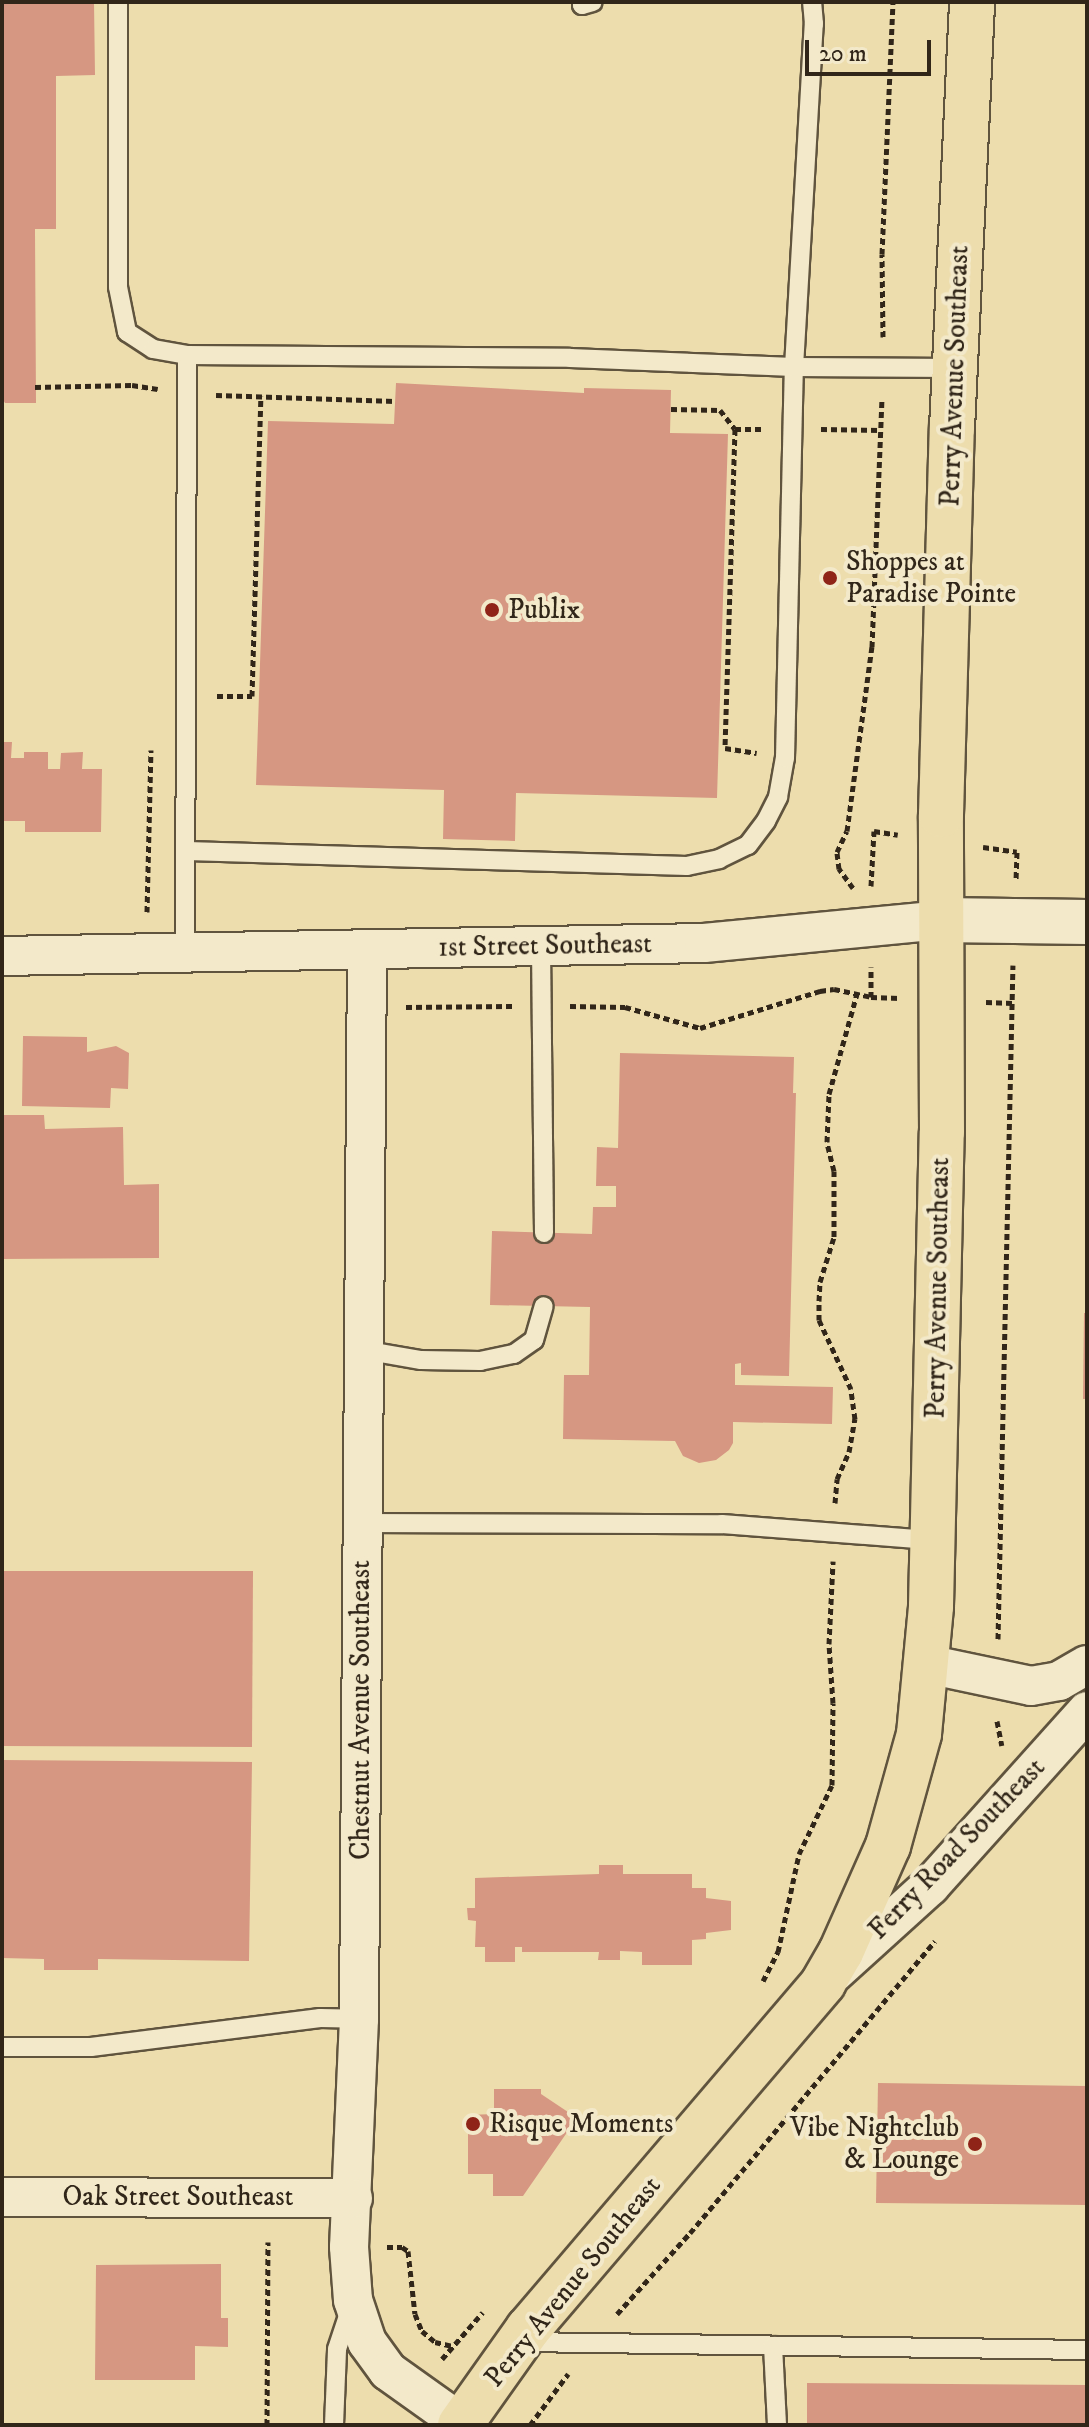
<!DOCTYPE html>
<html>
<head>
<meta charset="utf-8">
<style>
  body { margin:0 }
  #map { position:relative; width:1089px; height:2427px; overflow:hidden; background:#edddad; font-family:"IM FELL DW Pica",serif }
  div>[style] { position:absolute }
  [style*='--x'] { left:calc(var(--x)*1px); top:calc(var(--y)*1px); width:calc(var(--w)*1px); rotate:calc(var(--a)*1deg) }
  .building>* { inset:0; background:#d69782 }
  .path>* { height:5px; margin-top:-2.5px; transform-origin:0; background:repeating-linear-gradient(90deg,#312619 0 6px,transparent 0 10px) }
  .roads { filter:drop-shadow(2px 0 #60543e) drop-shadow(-2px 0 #60543e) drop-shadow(0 2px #60543e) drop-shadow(0 -2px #60543e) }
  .service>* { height:18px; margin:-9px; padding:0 9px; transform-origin:9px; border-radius:9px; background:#f3e9ca }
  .minor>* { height:38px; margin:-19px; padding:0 19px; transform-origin:19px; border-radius:19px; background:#f3e9ca }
  .tertiary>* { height:44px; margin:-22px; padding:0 22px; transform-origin:22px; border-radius:22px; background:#f3e9ca }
  .primary>* { height:44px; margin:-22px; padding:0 22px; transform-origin:22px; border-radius:22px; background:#edddad }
  .dots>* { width:22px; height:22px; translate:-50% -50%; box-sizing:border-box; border:4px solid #f3e9ca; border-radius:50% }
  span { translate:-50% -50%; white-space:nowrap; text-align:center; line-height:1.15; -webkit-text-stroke:8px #f3e9ca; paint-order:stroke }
  .street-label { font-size:28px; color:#312619 }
  .poi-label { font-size:28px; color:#312619 }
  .left { translate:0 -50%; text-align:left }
  .right { translate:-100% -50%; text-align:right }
  .frame { position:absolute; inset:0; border:4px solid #312619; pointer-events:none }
  .scale { position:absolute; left:805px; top:40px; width:126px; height:36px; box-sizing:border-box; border:4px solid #312619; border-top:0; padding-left:10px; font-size:24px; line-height:28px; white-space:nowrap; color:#312619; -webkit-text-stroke:6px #f3e9ca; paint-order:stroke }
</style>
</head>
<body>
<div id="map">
  <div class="building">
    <div style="clip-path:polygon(2px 2px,94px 2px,95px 75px,56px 76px,56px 229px,35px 229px,36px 403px,5px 403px,2px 398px)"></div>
    <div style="clip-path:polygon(396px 383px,584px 393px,584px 388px,671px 390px,670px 433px,728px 434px,717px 798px,516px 793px,515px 841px,443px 839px,444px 790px,256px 785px,268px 421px,394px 424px)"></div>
    <div style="clip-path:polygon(2px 742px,12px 742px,11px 758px,24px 758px,24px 752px,48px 752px,48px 769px,60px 769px,61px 753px,83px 752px,82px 769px,102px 769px,101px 832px,25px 832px,25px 821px,2px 821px)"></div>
    <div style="clip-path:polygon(23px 1036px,87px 1037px,87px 1052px,116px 1046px,129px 1053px,128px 1089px,111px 1088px,110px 1108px,22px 1106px)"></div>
    <div style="clip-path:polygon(620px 1053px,794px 1057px,793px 1093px,796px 1093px,789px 1376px,741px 1375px,741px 1363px,735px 1364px,735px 1385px,833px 1387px,832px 1424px,733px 1422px,733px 1443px,729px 1450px,716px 1460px,699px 1463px,683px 1456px,675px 1441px,563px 1439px,564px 1375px,589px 1375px,590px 1307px,490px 1305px,492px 1231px,592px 1234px,593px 1207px,616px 1207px,616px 1186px,596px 1186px,597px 1147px,618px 1148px)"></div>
    <div style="clip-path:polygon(2px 1115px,44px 1115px,45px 1129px,123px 1127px,124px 1185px,159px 1184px,159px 1258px,2px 1259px)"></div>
    <div style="clip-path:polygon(1084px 1313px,1087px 1313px,1087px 1399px,1083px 1399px)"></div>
    <div style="clip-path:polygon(2px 1571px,253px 1571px,252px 1747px,2px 1746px)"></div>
    <div style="clip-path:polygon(2px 1760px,252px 1762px,249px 1961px,98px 1959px,98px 1970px,44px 1970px,44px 1959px,2px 1958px)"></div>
    <div style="clip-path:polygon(599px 1865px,623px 1865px,623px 1874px,692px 1874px,692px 1888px,706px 1888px,706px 1898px,731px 1901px,731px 1930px,706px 1933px,706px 1939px,692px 1940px,692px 1965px,642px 1965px,642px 1952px,620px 1951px,620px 1960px,598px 1960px,599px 1952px,522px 1952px,522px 1947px,515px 1947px,515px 1962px,485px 1962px,485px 1947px,475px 1947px,476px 1921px,468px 1920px,467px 1908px,475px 1908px,475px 1878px,599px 1874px)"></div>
    <div style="clip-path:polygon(878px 2083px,1087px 2086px,1087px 2205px,876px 2203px)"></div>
    <div style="clip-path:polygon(494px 2089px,541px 2089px,541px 2094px,577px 2118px,523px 2196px,493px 2196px,493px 2174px,468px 2174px,468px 2115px,494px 2114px)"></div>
    <div style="clip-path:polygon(221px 2264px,221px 2318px,228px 2318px,228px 2347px,195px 2346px,195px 2380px,95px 2380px,96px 2265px)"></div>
    <div style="clip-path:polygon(807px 2383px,1087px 2385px,1087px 2425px,807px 2425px)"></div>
  </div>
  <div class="path">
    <div style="--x:883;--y:337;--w:83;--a:-90.7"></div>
    <div style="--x:882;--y:254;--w:252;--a:-87.5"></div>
    <div style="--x:35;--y:387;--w:97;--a:-1.2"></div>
    <div style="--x:132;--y:385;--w:26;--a:9"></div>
    <div style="--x:216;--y:395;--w:179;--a:1.9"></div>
    <div style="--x:671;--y:409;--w:49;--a:1.2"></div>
    <div style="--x:720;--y:410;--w:24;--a:52"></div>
    <div style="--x:735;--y:429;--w:28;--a:0"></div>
    <div style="--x:735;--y:429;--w:319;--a:91.8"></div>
    <div style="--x:725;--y:748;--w:32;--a:9"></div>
    <div style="--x:821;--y:429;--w:59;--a:1"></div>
    <div style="--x:217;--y:696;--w:35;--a:0"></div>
    <div style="--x:252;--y:696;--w:300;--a:-88.3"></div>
    <div style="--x:983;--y:847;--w:34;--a:8"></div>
    <div style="--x:1017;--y:852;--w:27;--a:92"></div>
    <div style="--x:871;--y:886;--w:55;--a:-86.9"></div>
    <div style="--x:874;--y:831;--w:24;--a:9"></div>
    <div style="--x:853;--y:888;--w:24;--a:-126"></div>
    <div style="--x:839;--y:869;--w:17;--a:-97"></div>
    <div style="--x:837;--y:852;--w:23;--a:-65"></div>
    <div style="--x:847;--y:831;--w:186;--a:-82.3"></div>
    <div style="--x:872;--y:647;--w:248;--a:-87.7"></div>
    <div style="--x:147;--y:912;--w:162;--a:-88.6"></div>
    <div style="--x:871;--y:997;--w:29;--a:2"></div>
    <div style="--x:986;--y:1002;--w:27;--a:2"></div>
    <div style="--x:570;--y:1006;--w:55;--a:1"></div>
    <div style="--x:625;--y:1007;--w:78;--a:15.6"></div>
    <div style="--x:700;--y:1028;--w:126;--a:-17.1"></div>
    <div style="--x:820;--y:991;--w:14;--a:-8"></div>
    <div style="--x:834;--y:989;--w:38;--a:12"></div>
    <div style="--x:871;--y:997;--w:30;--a:-90"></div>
    <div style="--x:406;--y:1007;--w:106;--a:-0.5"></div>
    <div style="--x:835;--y:1503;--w:24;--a:-85"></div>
    <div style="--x:837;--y:1479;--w:30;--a:-66"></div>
    <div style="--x:849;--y:1452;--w:34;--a:-80"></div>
    <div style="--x:855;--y:1419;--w:30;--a:-98"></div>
    <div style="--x:851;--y:1389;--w:76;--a:-114.9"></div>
    <div style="--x:819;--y:1320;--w:19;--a:-90"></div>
    <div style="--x:819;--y:1301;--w:19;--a:-87"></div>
    <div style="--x:820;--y:1282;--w:47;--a:-72.7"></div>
    <div style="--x:834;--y:1237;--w:66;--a:-90"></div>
    <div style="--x:834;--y:1171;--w:30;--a:-104"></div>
    <div style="--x:827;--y:1142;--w:48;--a:-87.6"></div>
    <div style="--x:829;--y:1094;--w:104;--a:-74.4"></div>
    <div style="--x:998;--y:1639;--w:674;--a:-88.73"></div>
    <div style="--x:997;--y:1721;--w:25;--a:79"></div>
    <div style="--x:763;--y:1981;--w:33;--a:-63"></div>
    <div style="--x:778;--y:1952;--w:100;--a:-77.9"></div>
    <div style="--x:799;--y:1854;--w:76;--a:-64.4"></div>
    <div style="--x:832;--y:1785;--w:82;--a:-89.3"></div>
    <div style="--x:833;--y:1703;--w:59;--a:-93.9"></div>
    <div style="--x:829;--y:1644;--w:83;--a:-87.2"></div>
    <div style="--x:387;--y:2247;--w:15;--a:0"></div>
    <div style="--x:402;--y:2247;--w:7;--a:34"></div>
    <div style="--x:408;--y:2251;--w:63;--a:83.7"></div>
    <div style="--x:415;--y:2314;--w:18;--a:68"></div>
    <div style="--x:422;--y:2331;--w:17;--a:40"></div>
    <div style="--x:435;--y:2342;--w:18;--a:13"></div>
    <div style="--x:617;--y:2314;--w:109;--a:-48"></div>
    <div style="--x:690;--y:2233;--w:381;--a:-50"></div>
    <div style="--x:442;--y:2359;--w:62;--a:-48.9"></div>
    <div style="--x:267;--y:2425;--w:183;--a:-89.7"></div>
    <div style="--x:530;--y:2425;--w:64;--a:-53.3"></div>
  </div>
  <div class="roads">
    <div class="service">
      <div style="--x:118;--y:2;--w:285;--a:90"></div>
      <div style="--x:118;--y:287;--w:46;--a:78.7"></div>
      <div style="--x:127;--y:332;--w:31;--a:33"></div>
      <div style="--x:153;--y:349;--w:35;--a:10"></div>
      <div style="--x:582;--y:2;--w:3;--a:90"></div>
      <div style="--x:582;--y:5;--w:11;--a:-15"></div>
      <div style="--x:187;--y:851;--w:500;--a:1.72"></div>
      <div style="--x:687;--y:866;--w:33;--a:-12"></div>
      <div style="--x:719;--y:859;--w:32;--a:-26"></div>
      <div style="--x:748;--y:845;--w:30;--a:-53"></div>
      <div style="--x:766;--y:821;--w:27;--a:-63"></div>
      <div style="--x:778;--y:797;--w:40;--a:-80"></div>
      <div style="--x:785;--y:758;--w:391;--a:-88.7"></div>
      <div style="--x:794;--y:367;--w:344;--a:-86.7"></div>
      <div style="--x:814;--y:24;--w:22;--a:-95"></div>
      <div style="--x:541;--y:946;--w:287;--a:89.4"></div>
      <div style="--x:185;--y:953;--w:598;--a:-89.81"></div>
      <div style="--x:187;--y:355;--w:383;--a:0.4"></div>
      <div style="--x:570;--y:358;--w:224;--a:2.3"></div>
      <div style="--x:794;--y:367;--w:161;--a:0.4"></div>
      <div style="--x:363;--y:1350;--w:59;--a:9.8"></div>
      <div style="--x:421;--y:1360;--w:59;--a:1"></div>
      <div style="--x:480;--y:1361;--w:35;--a:-12"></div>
      <div style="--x:514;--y:1354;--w:24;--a:-35"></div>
      <div style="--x:534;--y:1340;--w:35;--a:-74"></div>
      <div style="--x:362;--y:1523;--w:360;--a:0.2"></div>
      <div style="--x:722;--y:1524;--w:211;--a:4.4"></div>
      <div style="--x:2;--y:2047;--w:89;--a:0"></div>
      <div style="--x:91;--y:2047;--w:231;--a:-7.2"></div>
      <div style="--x:320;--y:2018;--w:39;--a:1"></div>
      <div style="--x:522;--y:2342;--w:565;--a:0.81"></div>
      <div style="--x:773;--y:2346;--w:79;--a:87.1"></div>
      <div style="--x:334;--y:2425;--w:76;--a:-87.7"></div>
      <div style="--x:337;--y:2349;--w:44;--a:-71.6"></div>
    </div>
    <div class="minor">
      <div style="--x:367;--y:949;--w:1070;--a:90.43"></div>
      <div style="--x:359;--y:2019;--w:228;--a:92.5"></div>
      <div style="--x:349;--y:2247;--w:53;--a:85.7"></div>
      <div style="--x:353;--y:2300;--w:44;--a:71.6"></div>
      <div style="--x:367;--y:2342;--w:36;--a:54"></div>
      <div style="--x:388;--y:2371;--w:90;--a:35.5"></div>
      <div style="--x:2;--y:956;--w:702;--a:-1.06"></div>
      <div style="--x:704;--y:943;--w:238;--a:-5.5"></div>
      <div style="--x:927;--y:1664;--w:106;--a:11.9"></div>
      <div style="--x:1031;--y:1686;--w:28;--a:-10"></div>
      <div style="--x:1059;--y:1681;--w:32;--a:-30"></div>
      <div style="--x:834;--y:1973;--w:130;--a:-42.2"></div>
      <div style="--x:930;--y:1886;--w:235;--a:-48.1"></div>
      <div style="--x:2;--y:2197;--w:351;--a:0.2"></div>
    </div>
    <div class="tertiary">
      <div style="--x:941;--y:920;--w:146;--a:0.8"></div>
    </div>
    <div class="primary">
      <div style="--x:460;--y:2425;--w:118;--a:-54.7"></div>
      <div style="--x:528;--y:2329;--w:455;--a:-49.5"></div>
      <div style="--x:823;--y:1983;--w:36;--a:-60"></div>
      <div style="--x:841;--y:1952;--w:116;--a:-66.1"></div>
      <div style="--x:888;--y:1846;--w:116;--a:-74.5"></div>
      <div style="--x:919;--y:1734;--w:129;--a:-84.6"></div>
      <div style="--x:931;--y:1606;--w:474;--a:-88.7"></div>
      <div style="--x:942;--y:1132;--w:317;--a:-90.2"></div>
      <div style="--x:941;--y:815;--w:387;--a:-88.4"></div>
      <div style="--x:952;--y:428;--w:426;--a:-87.3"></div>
    </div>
  </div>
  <div class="dots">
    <div style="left:830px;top:578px;background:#8f2418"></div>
    <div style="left:492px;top:610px;background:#8f2418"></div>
    <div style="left:473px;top:2124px;background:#8f2418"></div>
    <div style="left:975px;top:2144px;background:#8f2418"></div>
  </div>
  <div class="street-label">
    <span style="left:955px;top:376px;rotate:-88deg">Perry Avenue Southeast</span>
    <span style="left:545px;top:946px;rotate:-1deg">1st Street Southeast</span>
    <span style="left:938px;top:1288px;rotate:-89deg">Perry Avenue Southeast</span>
    <span style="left:361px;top:1710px;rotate:-90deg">Chestnut Avenue Southeast</span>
    <span style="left:957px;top:1849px;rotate:-46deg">Ferry Road Southeast</span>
    <span style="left:178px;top:2197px">Oak Street Southeast</span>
    <span style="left:573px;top:2282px;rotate:-51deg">Perry Avenue Southeast</span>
  </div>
  <div class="poi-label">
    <span class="left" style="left:846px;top:578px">Shoppes at<br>Paradise Pointe</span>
    <span class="left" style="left:508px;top:610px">Publix</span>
    <span class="left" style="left:489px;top:2124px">Risque Moments</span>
    <span class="right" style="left:959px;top:2144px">Vibe Nightclub<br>&amp; Lounge</span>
  </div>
  <div class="frame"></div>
  <div class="scale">20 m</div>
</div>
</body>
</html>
